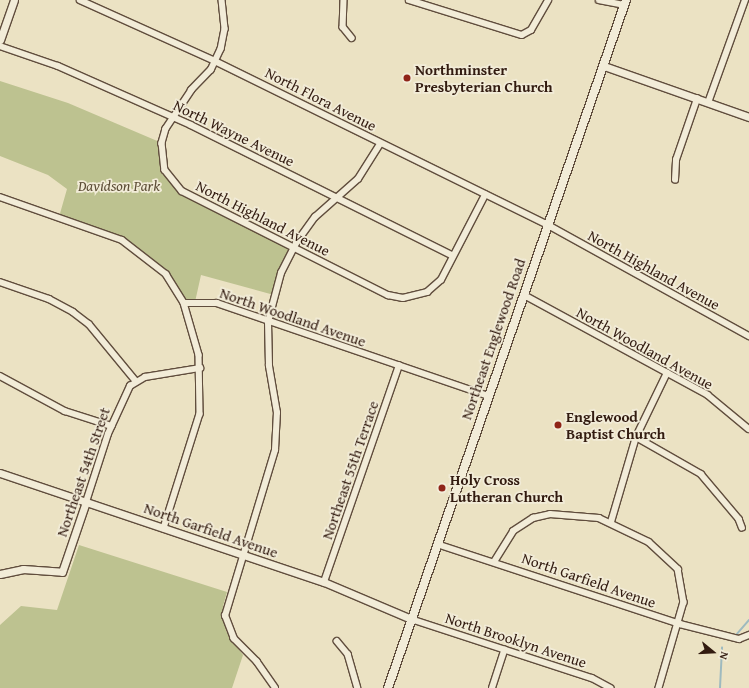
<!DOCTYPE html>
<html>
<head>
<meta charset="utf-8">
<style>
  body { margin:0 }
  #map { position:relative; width:749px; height:688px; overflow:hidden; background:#ebe2c3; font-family:"Gentium Book Plus",serif }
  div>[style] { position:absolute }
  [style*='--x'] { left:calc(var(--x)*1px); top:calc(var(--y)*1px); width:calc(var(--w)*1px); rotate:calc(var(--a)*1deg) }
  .green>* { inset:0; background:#bdc290 }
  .stream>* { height:1.5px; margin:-0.75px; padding:0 0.75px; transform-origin:0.75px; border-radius:0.75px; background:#9ebabf }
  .roads { filter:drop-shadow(1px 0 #604d3d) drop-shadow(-1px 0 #604d3d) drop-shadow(0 1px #604d3d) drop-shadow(0 -1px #604d3d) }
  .minor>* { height:5.5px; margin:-2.75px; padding:0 2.75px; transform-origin:2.75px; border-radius:2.75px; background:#f2ecd8 }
  .tertiary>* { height:7px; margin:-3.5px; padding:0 3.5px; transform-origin:3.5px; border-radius:3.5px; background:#f2ecd8 }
  .secondary>* { height:8px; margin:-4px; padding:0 4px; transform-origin:4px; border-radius:4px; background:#f2ecd8 }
  .dots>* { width:11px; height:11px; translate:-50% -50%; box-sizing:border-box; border:2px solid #f2ecd8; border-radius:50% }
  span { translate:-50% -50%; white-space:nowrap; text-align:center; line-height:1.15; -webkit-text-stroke:3.5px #f2ecd8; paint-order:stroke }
  .poi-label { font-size:15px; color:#321b10; font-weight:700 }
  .left { translate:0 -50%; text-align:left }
  .street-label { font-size:15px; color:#321b10 }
  .park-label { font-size:15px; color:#5c4d36; font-style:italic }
  .north { position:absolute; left:693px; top:632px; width:40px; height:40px; -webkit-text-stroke:3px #f2ecd8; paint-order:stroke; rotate:108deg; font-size:11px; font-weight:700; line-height:16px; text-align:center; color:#321b10 }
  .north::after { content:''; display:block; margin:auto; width:14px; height:18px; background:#321b10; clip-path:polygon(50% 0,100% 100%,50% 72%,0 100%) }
</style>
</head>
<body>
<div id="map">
  <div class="green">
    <div style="clip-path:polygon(0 81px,68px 103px,162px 143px,161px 156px,172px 181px,194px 197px,294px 247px,274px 295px,201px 275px,195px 302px,184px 303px,158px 266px,122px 240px,59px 217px,67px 189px,48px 175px,0 156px)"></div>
    <div style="clip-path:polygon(79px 545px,227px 592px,223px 606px,226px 631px,243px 655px,232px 688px,0 688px,0 625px,21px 606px,57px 610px)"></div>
  </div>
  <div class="stream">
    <div style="--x:737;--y:634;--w:18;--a:-49"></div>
    <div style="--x:720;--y:688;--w:40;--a:-87.1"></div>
  </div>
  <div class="roads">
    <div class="minor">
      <div style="--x:80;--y:0;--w:148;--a:24.3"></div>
      <div style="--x:215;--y:61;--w:371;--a:26.2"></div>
      <div style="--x:548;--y:225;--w:230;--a:28.9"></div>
      <div style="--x:222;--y:0;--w:29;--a:84"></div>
      <div style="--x:225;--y:29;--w:20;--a:101"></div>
      <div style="--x:221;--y:49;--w:23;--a:115"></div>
      <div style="--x:211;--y:70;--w:28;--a:134"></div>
      <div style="--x:192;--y:90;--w:47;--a:123.7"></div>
      <div style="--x:166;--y:129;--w:15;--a:106"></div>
      <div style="--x:162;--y:143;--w:27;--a:84"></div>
      <div style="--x:165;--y:170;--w:27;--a:51"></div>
      <div style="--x:182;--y:191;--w:231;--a:26.8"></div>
      <div style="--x:388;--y:295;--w:15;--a:11"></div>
      <div style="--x:403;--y:298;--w:25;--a:-14"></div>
      <div style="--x:427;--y:292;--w:18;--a:-41"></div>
      <div style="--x:441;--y:280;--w:96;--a:-62.6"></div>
      <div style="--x:344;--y:0;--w:27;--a:92"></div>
      <div style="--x:343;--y:27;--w:14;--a:51"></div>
      <div style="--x:409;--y:0;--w:118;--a:17.2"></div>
      <div style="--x:522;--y:35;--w:10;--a:-29"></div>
      <div style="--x:531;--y:30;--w:34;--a:-60"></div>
      <div style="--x:599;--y:0;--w:26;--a:11"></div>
      <div style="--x:0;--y:46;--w:61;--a:19"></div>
      <div style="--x:58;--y:66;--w:145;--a:23.9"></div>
      <div style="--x:191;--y:125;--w:292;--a:26.5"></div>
      <div style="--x:708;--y:103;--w:109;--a:-70.2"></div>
      <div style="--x:675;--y:180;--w:20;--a:-87"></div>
      <div style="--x:676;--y:160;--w:65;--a:-71"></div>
      <div style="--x:0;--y:197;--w:129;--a:19.4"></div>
      <div style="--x:122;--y:240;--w:56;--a:37.7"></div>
      <div style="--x:166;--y:274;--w:34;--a:58"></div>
      <div style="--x:184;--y:303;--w:54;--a:73.9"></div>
      <div style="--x:199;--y:355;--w:59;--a:89"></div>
      <div style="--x:200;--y:414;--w:120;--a:107.5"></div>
      <div style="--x:0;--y:282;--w:52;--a:19.1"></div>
      <div style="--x:49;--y:299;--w:27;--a:28"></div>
      <div style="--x:73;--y:312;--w:20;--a:37"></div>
      <div style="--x:89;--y:324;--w:74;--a:50.5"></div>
      <div style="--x:524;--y:295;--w:209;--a:28.5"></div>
      <div style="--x:708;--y:395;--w:53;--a:39.7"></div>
      <div style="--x:184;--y:303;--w:33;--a:0"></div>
      <div style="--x:217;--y:303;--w:287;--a:18.9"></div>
      <div style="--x:0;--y:376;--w:74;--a:28.3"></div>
      <div style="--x:65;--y:411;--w:49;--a:17.7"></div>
      <div style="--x:636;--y:437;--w:75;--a:29.6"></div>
      <div style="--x:701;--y:474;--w:59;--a:49.8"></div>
      <div style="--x:739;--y:519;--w:9;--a:69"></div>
      <div style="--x:86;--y:502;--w:71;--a:-72.1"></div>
      <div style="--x:108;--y:434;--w:53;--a:-65.4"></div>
      <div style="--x:130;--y:386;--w:17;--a:-31"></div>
      <div style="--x:145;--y:377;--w:56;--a:-9.3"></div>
      <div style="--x:611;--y:522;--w:89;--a:-73.6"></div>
      <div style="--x:636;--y:437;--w:71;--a:-64.2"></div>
      <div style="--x:437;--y:544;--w:256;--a:18.2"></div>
      <div style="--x:680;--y:624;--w:61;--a:14.3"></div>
      <div style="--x:739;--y:639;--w:11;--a:-22"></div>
      <div style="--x:494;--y:562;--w:36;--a:-58"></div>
      <div style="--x:513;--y:531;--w:24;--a:-33"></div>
      <div style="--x:533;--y:518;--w:17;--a:-13"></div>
      <div style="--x:550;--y:514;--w:49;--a:4.7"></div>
      <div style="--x:599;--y:518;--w:55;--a:25.6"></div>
      <div style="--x:649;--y:542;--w:40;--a:43"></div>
      <div style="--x:678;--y:569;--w:34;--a:80"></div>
      <div style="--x:684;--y:602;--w:90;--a:106.2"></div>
      <div style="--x:324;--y:582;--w:229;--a:-70.9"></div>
      <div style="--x:411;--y:619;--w:190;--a:18.1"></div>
      <div style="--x:592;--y:678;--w:21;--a:28"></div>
      <div style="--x:337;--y:641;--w:17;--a:50"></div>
      <div style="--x:348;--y:654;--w:35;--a:74"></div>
      <div style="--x:275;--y:688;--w:32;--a:-125"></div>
      <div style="--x:257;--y:662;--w:33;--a:-135"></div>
      <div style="--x:234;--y:639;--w:25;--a:-111"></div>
      <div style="--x:225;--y:616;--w:173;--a:-73.2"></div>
      <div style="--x:275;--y:450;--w:37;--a:-87"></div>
      <div style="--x:277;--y:413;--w:48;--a:-99.7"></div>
      <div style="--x:269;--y:366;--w:44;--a:-91.3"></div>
      <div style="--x:268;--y:322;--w:51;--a:-75.1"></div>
      <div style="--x:281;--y:273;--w:34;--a:-63"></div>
      <div style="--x:296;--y:243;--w:32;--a:-54"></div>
      <div style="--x:315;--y:217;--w:57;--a:-41.5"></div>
      <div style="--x:358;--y:179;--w:41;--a:-57.8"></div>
      <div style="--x:492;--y:688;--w:40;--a:-72"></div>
    </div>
    <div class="tertiary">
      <div style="--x:0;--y:40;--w:42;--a:-70.7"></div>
      <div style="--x:604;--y:66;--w:154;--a:19.4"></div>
      <div style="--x:0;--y:473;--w:342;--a:18.6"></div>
      <div style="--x:324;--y:582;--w:95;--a:23"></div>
      <div style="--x:0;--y:574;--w:24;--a:-12"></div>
      <div style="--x:23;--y:569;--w:39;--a:4"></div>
      <div style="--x:62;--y:572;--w:74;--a:-71.1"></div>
    </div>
    <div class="secondary">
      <div style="--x:388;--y:688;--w:728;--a:-70.92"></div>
    </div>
  </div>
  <div class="dots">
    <div style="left:407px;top:78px;background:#8f2418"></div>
    <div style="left:558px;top:425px;background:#8f2418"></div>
    <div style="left:442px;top:488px;background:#8f2418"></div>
  </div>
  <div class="poi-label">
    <span class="left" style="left:415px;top:78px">Northminster<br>Presbyterian Church</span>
    <span class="left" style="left:566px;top:425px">Englewood<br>Baptist Church</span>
    <span class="left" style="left:450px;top:488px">Holy Cross<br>Lutheran Church</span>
  </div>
  <div class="street-label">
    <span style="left:321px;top:99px;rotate:27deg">North Flora Avenue</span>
    <span style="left:234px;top:133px;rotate:26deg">North Wayne Avenue</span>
    <span style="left:263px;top:218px;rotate:27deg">North Highland Avenue</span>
    <span style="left:654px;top:270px;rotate:29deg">North Highland Avenue</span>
    <span style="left:293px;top:317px;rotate:19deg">North Woodland Avenue</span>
    <span style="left:493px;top:339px;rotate:-71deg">Northeast Englewood Road</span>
    <span style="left:645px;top:348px;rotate:29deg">North Woodland Avenue</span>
    <span style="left:350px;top:470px;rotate:-71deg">Northeast 55th Terrace</span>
    <span style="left:83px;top:472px;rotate:-71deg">Northeast 54th Street</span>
    <span style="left:211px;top:530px;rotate:19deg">North Garfield Avenue</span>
    <span style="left:589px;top:580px;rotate:19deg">North Garfield Avenue</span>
    <span style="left:516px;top:640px;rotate:18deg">North Brooklyn Avenue</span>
  </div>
  <div class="park-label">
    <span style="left:119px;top:186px">Davidson Park</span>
  </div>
  <div class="north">N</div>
</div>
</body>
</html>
